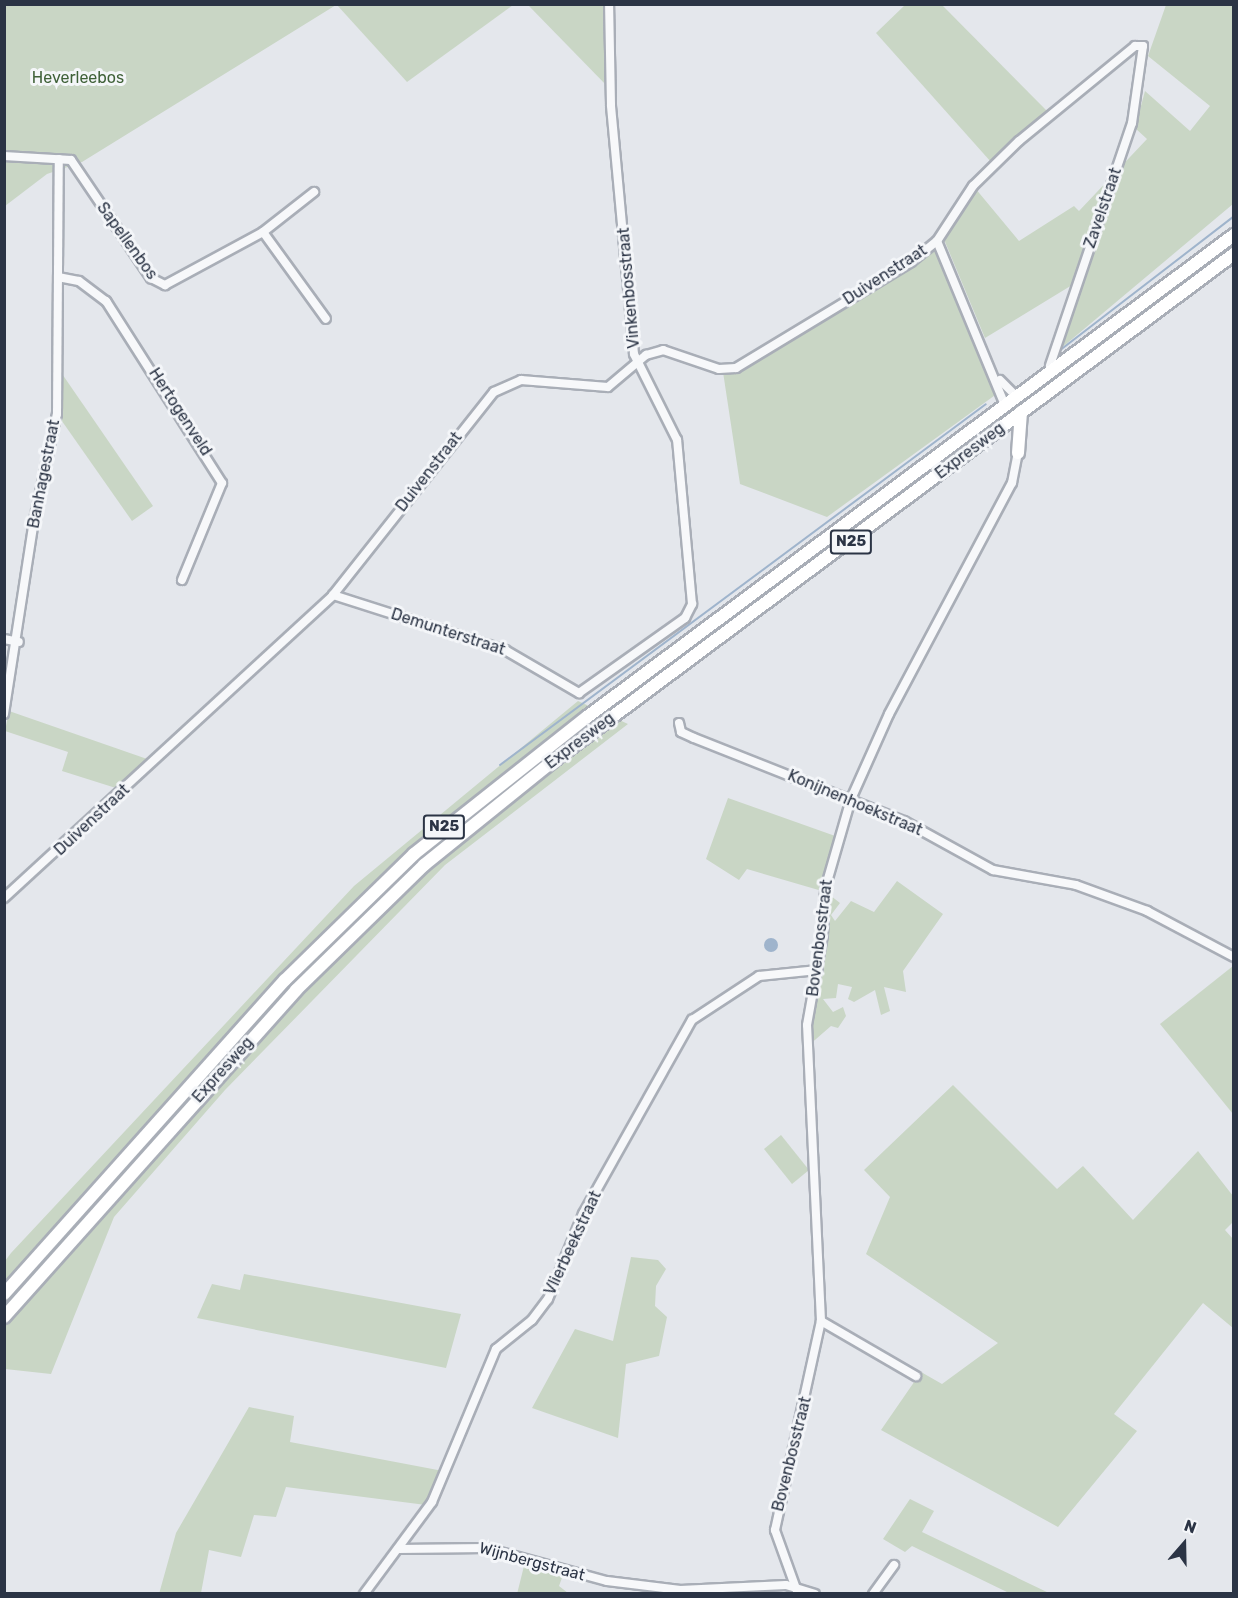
<!DOCTYPE html>
<html>
<head>
<meta charset="utf-8">
<style>
  body { margin:0 }
  #map { position:relative; width:1238px; height:1598px; overflow:hidden; background:#e4e7ec; font-family:Rubik,sans-serif }
  div>[style] { position:absolute }
  [style*='--x'] { left:calc(var(--x)*1px); top:calc(var(--y)*1px); width:calc(var(--w)*1px); rotate:calc(var(--a)*1deg) }
  .green>* { inset:0; background:#c9d6c5 }
  .water>* { inset:0; background:#9fb4cc }
  .round { border-radius:50% }
  .stream>* { height:2px; margin:-1px; padding:0 1px; transform-origin:1px; border-radius:1px; background:#9fb4cc }
  .roads { filter:drop-shadow(2px 0 #a9aeb7) drop-shadow(-2px 0 #a9aeb7) drop-shadow(0 2px #a9aeb7) drop-shadow(0 -2px #a9aeb7) }
  .minor>* { height:8px; margin:-4px; padding:0 4px; transform-origin:4px; border-radius:4px; background:#f7f8fa }
  .trunk>* { height:12px; margin:-6px; padding:0 6px; transform-origin:6px; border-radius:6px; background:#fff }
  span { translate:-50% -50%; white-space:nowrap; text-align:center; line-height:1.15; -webkit-text-stroke:6px #f4f6f9; paint-order:stroke }
  .shield-label span { padding:2px 4px; background:#f4f6f9; border:2px solid; border-radius:4px; -webkit-text-stroke-width:0 }
  .shield-label { font-size:15px; color:#2b3445; font-weight:700 }
  .park-label { font-size:16px; color:#3f6138 }
  .street-label { font-size:16px; color:#2b3445 }
  .frame { position:absolute; inset:0; border:6px solid #2b3445; pointer-events:none }
  .north { position:absolute; left:1154px; top:1514px; width:60px; height:60px; -webkit-text-stroke:4px #f4f6f9; paint-order:stroke; rotate:20deg; font-size:16px; font-weight:700; line-height:24px; text-align:center; color:#2b3445 }
  .north::after { content:''; display:block; margin:auto; width:21px; height:27px; background:#2b3445; clip-path:polygon(50% 0,100% 100%,50% 72%,0 100%) }
</style>
</head>
<body>
<div id="map">
  <div class="green">
    <div style="clip-path:polygon(5px 5px,336px 5px,82px 162px,47px 174px,5px 206px)"></div>
    <div style="clip-path:polygon(337px 5px,513px 5px,407px 82px)"></div>
    <div style="clip-path:polygon(528px 5px,604px 5px,608px 87px)"></div>
    <div style="clip-path:polygon(905px 5px,942px 5px,1048px 112px,991px 162px,876px 33px)"></div>
    <div style="clip-path:polygon(1166px 5px,1233px 5px,1233px 204px,1059px 350px,1077px 282px,985px 338px,943px 237px,975px 188px,1019px 241px,1074px 206px,1079px 211px,1147px 139px,1135px 128px,1145px 91px,1190px 131px,1210px 106px,1148px 56px)"></div>
    <div style="clip-path:polygon(932px 249px,940px 250px,998px 393px,827px 517px,740px 484px,723px 372px,787px 342px)"></div>
    <div style="clip-path:polygon(58px 368px,153px 506px,132px 521px,57px 414px)"></div>
    <div style="clip-path:polygon(578px 701px,628px 724px,445px 865px,225px 1090px,114px 1217px,51px 1374px,5px 1369px,5px 1261px,11px 1253px,354px 886px)"></div>
    <div style="clip-path:polygon(9px 711px,150px 760px,119px 789px,62px 771px,68px 752px,5px 731px)"></div>
    <div style="clip-path:polygon(728px 798px,838px 837px,829px 873px,834px 876px,831px 896px,840px 903px,831px 915px,835px 921px,851px 901px,874px 912px,897px 881px,943px 914px,903px 971px,906px 992px,884px 987px,890px 1011px,881px 1015px,875px 990px,854px 1002px,848px 999px,852px 987px,838px 984px,836px 998px,823px 999px,833px 1012px,843px 1007px,846px 1016px,838px 1028px,831px 1026px,808px 1046px,823px 935px,822px 891px,747px 869px,739px 880px,706px 859px)"></div>
    <div style="clip-path:polygon(1233px 966px,1233px 1114px,1160px 1024px)"></div>
    <div style="clip-path:polygon(953px 1085px,1057px 1189px,1083px 1166px,1133px 1220px,1198px 1151px,1233px 1196px,1233px 1222px,1225px 1230px,1233px 1239px,1233px 1328px,1203px 1303px,1114px 1414px,1137px 1431px,1058px 1527px,881px 1430px,921px 1372px,942px 1384px,998px 1343px,866px 1254px,890px 1197px,864px 1170px)"></div>
    <div style="clip-path:polygon(781px 1135px,809px 1170px,792px 1184px,764px 1149px)"></div>
    <div style="clip-path:polygon(631px 1257px,658px 1260px,666px 1269px,656px 1286px,655px 1306px,667px 1317px,659px 1356px,626px 1364px,618px 1438px,532px 1408px,575px 1329px,613px 1341px)"></div>
    <div style="clip-path:polygon(244px 1274px,461px 1314px,446px 1368px,197px 1318px,212px 1284px,240px 1290px)"></div>
    <div style="clip-path:polygon(249px 1407px,294px 1416px,290px 1442px,443px 1471px,426px 1505px,286px 1487px,276px 1517px,254px 1515px,241px 1557px,209px 1550px,201px 1593px,159px 1594px,176px 1533px)"></div>
    <div style="clip-path:polygon(910px 1499px,934px 1511px,922px 1532px,1049px 1593px,1009px 1593px,912px 1546px,905px 1552px,883px 1539px)"></div>
    <div style="clip-path:polygon(525px 1562px,563px 1575px,559px 1586px,568px 1593px,517px 1594px)"></div>
  </div>
  <div class="water">
    <div class="round" style="left:764px;top:938px;width:14px;height:14px"></div>
  </div>
  <div class="stream">
    <div style="--x:1059;--y:351;--w:221;--a:-37.6"></div>
    <div style="--x:500;--y:765;--w:605;--a:-36.6"></div>
  </div>
  <div class="roads">
    <div class="minor">
      <div style="--x:4;--y:156;--w:67;--a:3.4"></div>
      <div style="--x:71;--y:160;--w:143;--a:55.9"></div>
      <div style="--x:151;--y:278;--w:16;--a:27"></div>
      <div style="--x:165;--y:285;--w:111;--a:-28.4"></div>
      <div style="--x:263;--y:232;--w:65;--a:-38.1"></div>
      <div style="--x:263;--y:232;--w:107;--a:54.1"></div>
      <div style="--x:937;--y:241;--w:172;--a:67.5"></div>
      <div style="--x:58;--y:277;--w:21;--a:11"></div>
      <div style="--x:79;--y:281;--w:34;--a:37"></div>
      <div style="--x:106;--y:301;--w:216;--a:57.5"></div>
      <div style="--x:222;--y:483;--w:105;--a:112.4"></div>
      <div style="--x:1000;--y:380;--w:18;--a:45"></div>
      <div style="--x:333;--y:595;--w:181;--a:17.7"></div>
      <div style="--x:505;--y:650;--w:86;--a:30.2"></div>
      <div style="--x:579;--y:693;--w:130;--a:-35.3"></div>
      <div style="--x:685;--y:618;--w:16;--a:-63"></div>
      <div style="--x:692;--y:604;--w:165;--a:-95.2"></div>
      <div style="--x:677;--y:440;--w:96;--a:-116.6"></div>
      <div style="--x:634;--y:354;--w:250;--a:-95.3"></div>
      <div style="--x:611;--y:105;--w:101;--a:-91.1"></div>
      <div style="--x:4;--y:639;--w:15;--a:11"></div>
      <div style="--x:4;--y:714;--w:196;--a:-81.2"></div>
      <div style="--x:34;--y:520;--w:108;--a:-77.8"></div>
      <div style="--x:57;--y:414;--w:255;--a:-89.6"></div>
      <div style="--x:679;--y:723;--w:9;--a:77"></div>
      <div style="--x:681;--y:732;--w:14;--a:25"></div>
      <div style="--x:694;--y:738;--w:226;--a:21.6"></div>
      <div style="--x:904;--y:821;--w:102;--a:28.8"></div>
      <div style="--x:993;--y:870;--w:84;--a:10.2"></div>
      <div style="--x:1076;--y:885;--w:76;--a:20.1"></div>
      <div style="--x:1147;--y:911;--w:98;--a:27.9"></div>
      <div style="--x:4;--y:898;--w:447;--a:-42.6"></div>
      <div style="--x:333;--y:595;--w:259;--a:-51.6"></div>
      <div style="--x:494;--y:392;--w:30;--a:-24"></div>
      <div style="--x:521;--y:380;--w:87;--a:4.6"></div>
      <div style="--x:608;--y:387;--w:50;--a:-40.1"></div>
      <div style="--x:646;--y:355;--w:18;--a:-16"></div>
      <div style="--x:663;--y:350;--w:59;--a:18.7"></div>
      <div style="--x:719;--y:369;--w:17;--a:-3"></div>
      <div style="--x:736;--y:368;--w:205;--a:-31.2"></div>
      <div style="--x:911;--y:262;--w:33;--a:-39"></div>
      <div style="--x:937;--y:241;--w:66;--a:-56.8"></div>
      <div style="--x:973;--y:186;--w:64;--a:-44.4"></div>
      <div style="--x:1019;--y:141;--w:150;--a:-39.3"></div>
      <div style="--x:1135;--y:46;--w:8;--a:0"></div>
      <div style="--x:1143;--y:46;--w:78;--a:98.1"></div>
      <div style="--x:1132;--y:123;--w:256;--a:108.7"></div>
      <div style="--x:821;--y:1321;--w:110;--a:30.1"></div>
      <div style="--x:398;--y:1549;--w:88;--a:-0.7"></div>
      <div style="--x:486;--y:1548;--w:125;--a:15.3"></div>
      <div style="--x:607;--y:1581;--w:74;--a:7"></div>
      <div style="--x:680;--y:1590;--w:106;--a:-2.7"></div>
      <div style="--x:786;--y:1585;--w:30;--a:17"></div>
      <div style="--x:364;--y:1594;--w:114;--a:-53.5"></div>
      <div style="--x:432;--y:1502;--w:166;--a:-67.3"></div>
      <div style="--x:496;--y:1349;--w:46;--a:-38.9"></div>
      <div style="--x:532;--y:1320;--w:26;--a:-53"></div>
      <div style="--x:548;--y:1299;--w:92;--a:-67.6"></div>
      <div style="--x:583;--y:1214;--w:223;--a:-60.7"></div>
      <div style="--x:692;--y:1020;--w:80;--a:-33.3"></div>
      <div style="--x:759;--y:976;--w:59;--a:-5.8"></div>
      <div style="--x:798;--y:1594;--w:68;--a:-109.8"></div>
      <div style="--x:775;--y:1530;--w:214;--a:-77.6"></div>
      <div style="--x:821;--y:1321;--w:296;--a:-92.7"></div>
      <div style="--x:807;--y:1025;--w:91;--a:-79.9"></div>
      <div style="--x:823;--y:935;--w:46;--a:-87.5"></div>
      <div style="--x:825;--y:889;--w:94;--a:-73.9"></div>
      <div style="--x:851;--y:799;--w:93;--a:-65.9"></div>
      <div style="--x:889;--y:714;--w:262;--a:-62"></div>
      <div style="--x:1012;--y:483;--w:31;--a:-79"></div>
      <div style="--x:873;--y:1594;--w:36;--a:-54"></div>
    </div>
    <div class="trunk">
      <div style="--x:1018;--y:453;--w:41;--a:-85.8"></div>
      <div style="--x:4;--y:1294;--w:421;--a:-48.2"></div>
      <div style="--x:285;--y:980;--w:180;--a:-44.3"></div>
      <div style="--x:414;--y:854;--w:221;--a:-38.4"></div>
      <div style="--x:587;--y:717;--w:807;--a:-36.69"></div>
      <div style="--x:4;--y:1317;--w:438;--a:-48.2"></div>
      <div style="--x:296;--y:990;--w:179;--a:-44.3"></div>
      <div style="--x:424;--y:865;--w:166;--a:-38.9"></div>
      <div style="--x:553;--y:761;--w:849;--a:-36.67"></div>
    </div>
  </div>
  <div class="shield-label">
    <span style="left:851px;top:542px">N25</span>
    <span style="left:444px;top:827px">N25</span>
  </div>
  <div class="park-label">
    <span style="left:78px;top:78px">Heverleebos</span>
  </div>
  <div class="street-label">
    <span style="left:1103px;top:208px;rotate:-71deg">Zavelstraat</span>
    <span style="left:127px;top:241px;rotate:54deg">Sapellenbos</span>
    <span style="left:885px;top:275px;rotate:-33deg">Duivenstraat</span>
    <span style="left:629px;top:288px;rotate:-95deg">Vinkenbosstraat</span>
    <span style="left:180px;top:412px;rotate:57deg">Hertogenveld</span>
    <span style="left:970px;top:451px;rotate:-37deg">Expresweg</span>
    <span style="left:429px;top:472px;rotate:-52deg">Duivenstraat</span>
    <span style="left:44px;top:474px;rotate:-79deg">Banhagestraat</span>
    <span style="left:448px;top:632px;rotate:18deg">Demunterstraat</span>
    <span style="left:580px;top:741px;rotate:-37deg">Expresweg</span>
    <span style="left:855px;top:803px;rotate:23deg">Konijnenhoekstraat</span>
    <span style="left:92px;top:820px;rotate:-43deg">Duivenstraat</span>
    <span style="left:820px;top:938px;rotate:-83deg">Bovenbosstraat</span>
    <span style="left:223px;top:1070px;rotate:-48deg">Expresweg</span>
    <span style="left:573px;top:1243px;rotate:-65deg">Vlierbeekstraat</span>
    <span style="left:792px;top:1454px;rotate:-76deg">Bovenbosstraat</span>
    <span style="left:532px;top:1562px;rotate:15deg">Wijnbergstraat</span>
  </div>
  <div class="frame"></div>
  <div class="north">N</div>
</div>
</body>
</html>
